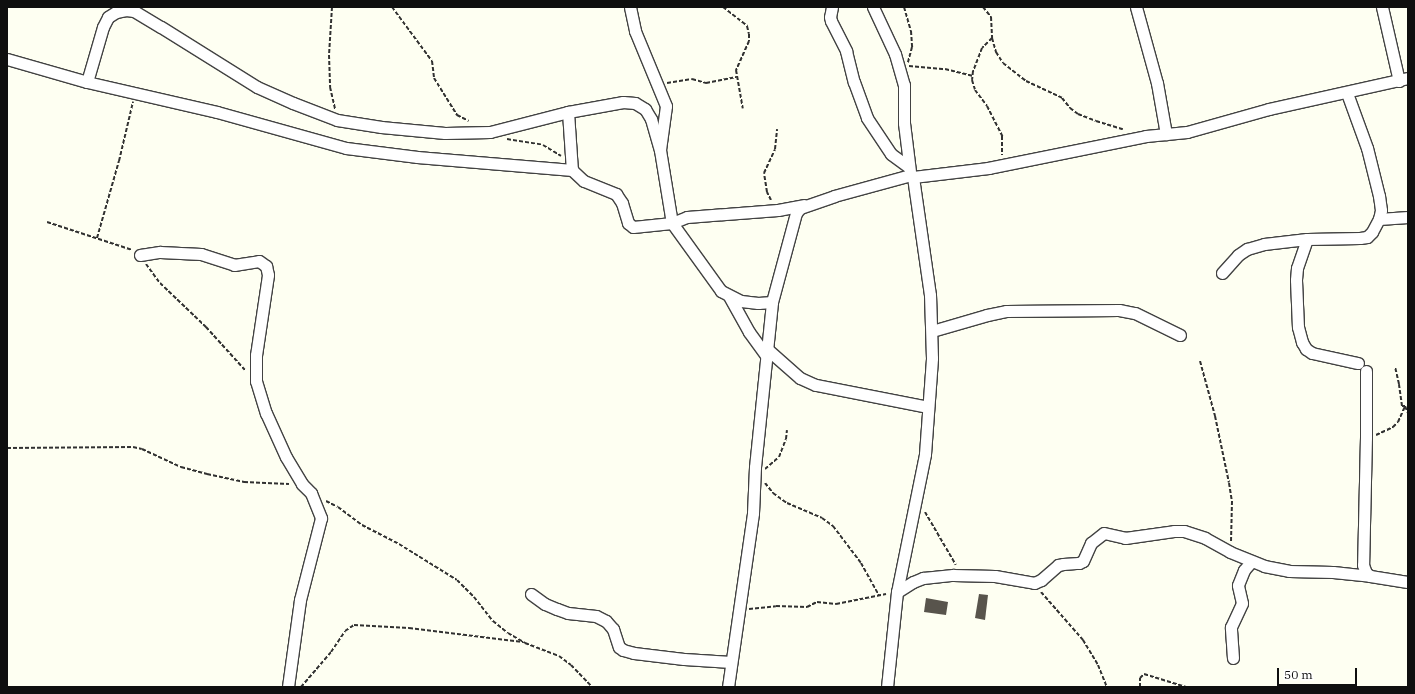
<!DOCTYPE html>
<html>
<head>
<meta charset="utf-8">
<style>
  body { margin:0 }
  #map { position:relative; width:1415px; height:694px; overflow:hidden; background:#fefff2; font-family:"IBM Plex Serif",serif }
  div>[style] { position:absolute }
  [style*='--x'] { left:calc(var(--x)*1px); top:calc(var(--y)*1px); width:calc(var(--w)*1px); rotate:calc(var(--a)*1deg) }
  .building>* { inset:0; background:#58544c }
  .path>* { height:2px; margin-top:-1px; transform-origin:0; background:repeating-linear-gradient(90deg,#313131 0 4px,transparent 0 6px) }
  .roads { filter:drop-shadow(1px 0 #424242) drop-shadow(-1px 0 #424242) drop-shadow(0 1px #424242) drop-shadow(0 -1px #424242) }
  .minor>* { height:11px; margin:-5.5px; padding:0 5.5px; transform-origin:5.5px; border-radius:5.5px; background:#fff }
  span { translate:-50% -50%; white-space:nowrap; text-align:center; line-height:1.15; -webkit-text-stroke:4px #fff; paint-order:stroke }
  .frame { position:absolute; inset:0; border:8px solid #0f0f0f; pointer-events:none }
  .scale { position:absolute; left:1277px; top:668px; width:80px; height:18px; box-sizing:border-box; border:2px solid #0f0f0f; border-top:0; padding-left:5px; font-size:12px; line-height:14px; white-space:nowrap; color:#0f0f0f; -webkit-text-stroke:3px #fff; paint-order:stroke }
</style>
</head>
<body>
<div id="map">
  <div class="building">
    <div style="clip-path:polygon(979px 594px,988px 595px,985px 620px,975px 618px)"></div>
    <div style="clip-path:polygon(926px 598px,948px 602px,946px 615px,924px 612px)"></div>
  </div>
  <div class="path">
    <div style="--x:332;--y:7;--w:48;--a:93.6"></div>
    <div style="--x:329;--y:55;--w:32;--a:88"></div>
    <div style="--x:330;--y:87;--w:23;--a:77"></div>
    <div style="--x:392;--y:7;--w:67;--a:53.5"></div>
    <div style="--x:432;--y:61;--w:17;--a:83"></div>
    <div style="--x:434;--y:78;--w:44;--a:58.1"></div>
    <div style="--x:457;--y:115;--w:13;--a:27"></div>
    <div style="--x:723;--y:7;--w:31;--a:38"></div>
    <div style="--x:747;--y:26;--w:8;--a:76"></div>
    <div style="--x:749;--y:34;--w:7;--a:90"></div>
    <div style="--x:749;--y:41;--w:32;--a:114"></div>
    <div style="--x:736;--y:70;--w:39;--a:80"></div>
    <div style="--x:904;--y:7;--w:25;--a:74"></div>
    <div style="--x:911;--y:31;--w:16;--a:86"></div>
    <div style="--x:912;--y:47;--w:16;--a:105"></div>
    <div style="--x:983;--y:7;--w:13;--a:51"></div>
    <div style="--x:991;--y:17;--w:21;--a:87"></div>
    <div style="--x:992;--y:38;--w:15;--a:74"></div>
    <div style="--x:996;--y:52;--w:13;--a:58"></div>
    <div style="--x:1003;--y:63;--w:29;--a:38"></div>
    <div style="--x:1026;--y:81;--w:40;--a:25"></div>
    <div style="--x:1062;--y:98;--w:13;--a:51"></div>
    <div style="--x:1070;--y:108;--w:10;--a:37"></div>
    <div style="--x:1078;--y:114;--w:19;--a:21"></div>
    <div style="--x:1096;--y:121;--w:28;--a:17"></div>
    <div style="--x:992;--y:38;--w:14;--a:135"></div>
    <div style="--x:982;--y:48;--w:25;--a:111"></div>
    <div style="--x:973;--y:71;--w:9;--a:96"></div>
    <div style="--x:972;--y:80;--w:10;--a:73"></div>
    <div style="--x:975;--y:90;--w:20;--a:53"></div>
    <div style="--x:987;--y:106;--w:34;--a:63"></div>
    <div style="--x:1002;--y:136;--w:19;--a:90"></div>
    <div style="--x:909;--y:66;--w:36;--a:5"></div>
    <div style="--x:945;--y:69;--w:29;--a:14"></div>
    <div style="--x:667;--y:83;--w:25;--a:-9"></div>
    <div style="--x:692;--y:79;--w:15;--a:16"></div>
    <div style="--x:706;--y:83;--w:31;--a:-11"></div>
    <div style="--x:507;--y:139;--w:36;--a:9"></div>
    <div style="--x:543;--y:145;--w:21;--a:31"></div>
    <div style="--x:771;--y:200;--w:9;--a:-117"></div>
    <div style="--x:767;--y:192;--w:19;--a:-99"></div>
    <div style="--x:764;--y:173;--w:26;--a:-65"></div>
    <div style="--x:775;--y:149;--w:20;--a:-84"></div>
    <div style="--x:47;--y:222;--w:89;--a:18.2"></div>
    <div style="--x:97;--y:238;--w:80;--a:-74.1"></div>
    <div style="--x:119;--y:161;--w:61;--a:-76.7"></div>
    <div style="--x:146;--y:264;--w:24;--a:54"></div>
    <div style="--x:160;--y:283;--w:64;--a:43.7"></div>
    <div style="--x:206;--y:327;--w:58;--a:47.8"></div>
    <div style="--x:1200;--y:361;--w:57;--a:74.7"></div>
    <div style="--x:1215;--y:416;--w:68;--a:78.2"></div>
    <div style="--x:1229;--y:483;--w:18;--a:81"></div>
    <div style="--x:1232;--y:501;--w:40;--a:91.4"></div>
    <div style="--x:1405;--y:406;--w:8;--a:67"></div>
    <div style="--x:1376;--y:435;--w:19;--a:-25"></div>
    <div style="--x:1393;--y:427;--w:7;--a:-45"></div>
    <div style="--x:1398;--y:422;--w:17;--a:-66"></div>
    <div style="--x:1405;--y:406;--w:3;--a:180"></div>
    <div style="--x:1402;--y:406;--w:22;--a:-98"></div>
    <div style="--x:1399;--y:384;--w:17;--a:-103"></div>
    <div style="--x:7;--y:448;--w:126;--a:-0.5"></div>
    <div style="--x:133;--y:447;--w:9;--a:13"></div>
    <div style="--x:142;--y:449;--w:43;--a:24.8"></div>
    <div style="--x:181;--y:467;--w:27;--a:15"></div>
    <div style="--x:207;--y:474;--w:38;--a:12"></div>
    <div style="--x:244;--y:482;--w:45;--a:2.5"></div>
    <div style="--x:765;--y:469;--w:18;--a:-41"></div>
    <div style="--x:779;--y:457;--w:19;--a:-69"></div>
    <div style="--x:786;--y:439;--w:9;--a:-84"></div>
    <div style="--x:765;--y:483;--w:13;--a:51"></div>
    <div style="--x:773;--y:493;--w:17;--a:36"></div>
    <div style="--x:787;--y:503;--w:38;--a:23"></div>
    <div style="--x:822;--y:518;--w:14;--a:36"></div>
    <div style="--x:833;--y:526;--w:46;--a:52.9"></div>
    <div style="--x:861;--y:563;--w:37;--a:61"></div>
    <div style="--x:326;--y:501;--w:13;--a:27"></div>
    <div style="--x:338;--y:507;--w:30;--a:37"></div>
    <div style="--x:362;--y:525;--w:42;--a:27.2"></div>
    <div style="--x:399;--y:544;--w:68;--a:31.8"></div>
    <div style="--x:457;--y:580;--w:24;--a:45"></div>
    <div style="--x:474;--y:597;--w:31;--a:52"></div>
    <div style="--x:493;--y:621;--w:19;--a:39"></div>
    <div style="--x:508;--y:633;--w:20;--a:30"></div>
    <div style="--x:525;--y:643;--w:36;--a:21"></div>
    <div style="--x:559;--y:656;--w:15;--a:37"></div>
    <div style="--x:571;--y:665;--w:30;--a:46"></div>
    <div style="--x:925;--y:512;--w:61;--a:59.7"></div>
    <div style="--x:1041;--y:592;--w:64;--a:48.8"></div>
    <div style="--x:1083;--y:640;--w:29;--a:59"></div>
    <div style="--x:1098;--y:665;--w:24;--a:68"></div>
    <div style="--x:749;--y:609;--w:27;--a:-6"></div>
    <div style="--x:776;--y:606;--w:31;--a:2"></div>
    <div style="--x:807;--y:607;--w:11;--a:-27"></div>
    <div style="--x:817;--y:602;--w:19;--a:6"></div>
    <div style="--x:836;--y:604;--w:51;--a:-11.3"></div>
    <div style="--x:301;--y:687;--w:46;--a:-49.4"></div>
    <div style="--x:331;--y:652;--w:25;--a:-56"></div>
    <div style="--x:345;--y:631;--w:11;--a:-34"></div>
    <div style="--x:354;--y:625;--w:55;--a:3.1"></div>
    <div style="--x:409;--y:628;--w:115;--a:7"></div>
    <div style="--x:1140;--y:687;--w:9;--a:-90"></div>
    <div style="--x:1140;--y:678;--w:6;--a:-45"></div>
    <div style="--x:1144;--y:674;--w:44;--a:17.2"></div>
  </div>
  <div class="roads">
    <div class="minor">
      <div style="--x:630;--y:7;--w:25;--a:78"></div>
      <div style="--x:635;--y:31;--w:81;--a:67.5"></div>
      <div style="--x:666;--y:106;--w:44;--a:97.8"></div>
      <div style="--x:660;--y:150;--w:74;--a:80.7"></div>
      <div style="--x:672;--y:223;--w:84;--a:54.2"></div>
      <div style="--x:721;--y:291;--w:22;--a:27"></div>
      <div style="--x:741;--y:301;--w:17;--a:7"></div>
      <div style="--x:758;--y:303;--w:14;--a:-4"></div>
      <div style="--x:832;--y:7;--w:10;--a:101"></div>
      <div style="--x:830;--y:17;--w:4;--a:76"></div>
      <div style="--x:831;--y:21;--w:34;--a:63"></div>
      <div style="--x:846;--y:51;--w:32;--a:76"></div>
      <div style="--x:854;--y:82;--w:38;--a:70"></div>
      <div style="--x:867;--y:118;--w:43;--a:56.3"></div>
      <div style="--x:891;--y:154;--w:22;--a:36"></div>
      <div style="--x:873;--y:7;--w:52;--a:64.9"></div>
      <div style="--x:895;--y:54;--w:32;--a:74"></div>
      <div style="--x:904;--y:85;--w:38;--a:90"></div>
      <div style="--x:904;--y:123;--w:48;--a:82.9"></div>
      <div style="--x:1136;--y:7;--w:79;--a:74.6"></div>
      <div style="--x:1157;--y:83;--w:52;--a:80"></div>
      <div style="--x:1382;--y:7;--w:76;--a:77.1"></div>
      <div style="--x:7;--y:59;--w:83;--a:16"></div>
      <div style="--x:87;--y:82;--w:133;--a:13"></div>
      <div style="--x:217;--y:112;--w:134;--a:15.6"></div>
      <div style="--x:346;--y:148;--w:72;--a:7.2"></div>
      <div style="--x:417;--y:157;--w:156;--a:4.8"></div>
      <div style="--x:572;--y:170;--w:16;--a:43"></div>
      <div style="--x:584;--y:181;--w:35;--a:22"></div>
      <div style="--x:616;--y:194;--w:11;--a:56"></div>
      <div style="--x:622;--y:203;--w:21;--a:73"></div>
      <div style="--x:628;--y:223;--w:6;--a:39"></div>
      <div style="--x:633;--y:227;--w:39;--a:-6"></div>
      <div style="--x:672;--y:223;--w:16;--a:-22"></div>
      <div style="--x:687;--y:217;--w:91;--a:-4.4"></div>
      <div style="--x:778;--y:210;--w:26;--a:-11"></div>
      <div style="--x:87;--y:82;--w:57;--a:-73.8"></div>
      <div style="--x:103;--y:27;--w:11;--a:-63"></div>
      <div style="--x:108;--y:17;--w:9;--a:-32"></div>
      <div style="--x:116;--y:12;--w:10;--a:-11"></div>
      <div style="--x:126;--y:10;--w:8;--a:7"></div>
      <div style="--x:134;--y:11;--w:31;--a:31"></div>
      <div style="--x:161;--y:27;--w:113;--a:32"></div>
      <div style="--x:257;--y:87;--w:39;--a:24"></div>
      <div style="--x:293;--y:103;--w:47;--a:21.1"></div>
      <div style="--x:337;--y:120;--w:45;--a:9"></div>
      <div style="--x:381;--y:127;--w:64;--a:5.4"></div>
      <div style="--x:445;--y:133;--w:45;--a:-1.3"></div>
      <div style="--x:490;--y:132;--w:81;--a:-14.4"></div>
      <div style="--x:568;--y:112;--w:56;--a:-10.3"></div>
      <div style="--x:623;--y:102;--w:12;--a:5"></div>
      <div style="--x:635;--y:103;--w:12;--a:31"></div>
      <div style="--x:645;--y:109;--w:12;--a:59"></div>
      <div style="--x:651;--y:119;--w:32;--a:74"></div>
      <div style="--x:568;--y:112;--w:58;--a:86.1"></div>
      <div style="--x:1379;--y:219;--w:29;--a:-4"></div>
      <div style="--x:1307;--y:239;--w:31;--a:109"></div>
      <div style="--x:1297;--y:268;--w:12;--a:95"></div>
      <div style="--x:1296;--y:280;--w:47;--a:87.6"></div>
      <div style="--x:1298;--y:327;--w:16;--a:75"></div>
      <div style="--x:1302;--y:342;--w:8;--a:60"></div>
      <div style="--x:1306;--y:349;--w:7;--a:34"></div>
      <div style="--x:1312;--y:353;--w:47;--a:12.3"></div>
      <div style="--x:140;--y:255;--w:20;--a:-9"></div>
      <div style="--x:160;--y:252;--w:41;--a:2.8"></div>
      <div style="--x:201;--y:254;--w:35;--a:18"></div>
      <div style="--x:234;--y:265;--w:25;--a:-9"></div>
      <div style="--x:259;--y:261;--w:9;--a:36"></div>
      <div style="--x:266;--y:266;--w:9;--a:77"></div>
      <div style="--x:268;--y:275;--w:81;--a:98.5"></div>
      <div style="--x:256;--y:355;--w:26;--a:90"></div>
      <div style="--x:256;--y:381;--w:34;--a:73"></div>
      <div style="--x:266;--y:413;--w:48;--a:65.6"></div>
      <div style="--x:286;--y:457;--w:31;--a:59"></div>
      <div style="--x:302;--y:484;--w:13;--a:45"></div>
      <div style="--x:311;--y:493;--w:27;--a:68"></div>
      <div style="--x:321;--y:518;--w:85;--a:104.4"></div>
      <div style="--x:300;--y:600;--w:88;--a:97.9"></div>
      <div style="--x:1222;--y:273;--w:24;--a:-48"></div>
      <div style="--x:1238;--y:255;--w:11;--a:-34"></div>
      <div style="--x:1247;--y:249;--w:18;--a:-16"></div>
      <div style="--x:1264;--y:244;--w:43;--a:-6.6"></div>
      <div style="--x:1307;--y:239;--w:53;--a:-1.1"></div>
      <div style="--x:1360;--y:238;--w:7;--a:-8"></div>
      <div style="--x:1367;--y:237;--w:7;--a:-45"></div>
      <div style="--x:1372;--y:232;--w:15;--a:-62"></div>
      <div style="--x:1379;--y:219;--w:9;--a:-77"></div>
      <div style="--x:1381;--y:210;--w:14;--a:-98"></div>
      <div style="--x:1379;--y:196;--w:49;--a:-104"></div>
      <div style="--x:1367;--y:148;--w:59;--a:-110"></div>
      <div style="--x:729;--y:296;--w:41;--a:60.9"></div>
      <div style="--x:749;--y:332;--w:29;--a:54"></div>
      <div style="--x:932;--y:331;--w:57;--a:-16.2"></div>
      <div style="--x:987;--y:315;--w:19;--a:-12"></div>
      <div style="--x:1006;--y:311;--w:113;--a:-0.5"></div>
      <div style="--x:1119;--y:310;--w:16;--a:11"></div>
      <div style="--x:1135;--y:313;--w:50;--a:26.1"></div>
      <div style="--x:767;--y:349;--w:44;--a:41.3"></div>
      <div style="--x:800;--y:378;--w:17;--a:24"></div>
      <div style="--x:816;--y:385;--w:114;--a:11.1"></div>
      <div style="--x:1366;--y:371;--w:66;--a:90"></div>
      <div style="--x:1366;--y:437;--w:128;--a:91.3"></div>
      <div style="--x:1363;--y:565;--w:9;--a:69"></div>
      <div style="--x:1366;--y:573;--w:5;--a:37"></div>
      <div style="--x:1370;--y:576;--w:38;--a:9"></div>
      <div style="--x:897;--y:592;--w:19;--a:-32"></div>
      <div style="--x:913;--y:582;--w:11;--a:-22"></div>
      <div style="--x:923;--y:578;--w:30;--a:-6"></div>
      <div style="--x:953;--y:575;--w:42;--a:1.4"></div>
      <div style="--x:995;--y:576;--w:40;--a:10"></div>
      <div style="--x:1034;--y:583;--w:8;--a:-23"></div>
      <div style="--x:1041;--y:580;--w:23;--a:-41"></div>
      <div style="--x:1058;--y:565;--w:5;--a:-11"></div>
      <div style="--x:1063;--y:564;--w:16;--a:-4"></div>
      <div style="--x:1079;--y:563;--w:4;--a:-27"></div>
      <div style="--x:1083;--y:561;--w:20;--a:-66"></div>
      <div style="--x:1091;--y:543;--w:16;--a:-38"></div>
      <div style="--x:1104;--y:533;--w:22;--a:13"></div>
      <div style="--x:1125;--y:538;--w:49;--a:-8.1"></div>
      <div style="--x:1174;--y:531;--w:10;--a:0"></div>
      <div style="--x:1184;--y:531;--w:22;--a:18"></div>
      <div style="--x:1205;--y:538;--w:29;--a:29"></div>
      <div style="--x:1230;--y:552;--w:37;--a:22"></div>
      <div style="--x:1264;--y:566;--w:25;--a:11"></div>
      <div style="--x:1289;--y:571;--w:44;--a:1.3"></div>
      <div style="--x:1333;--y:572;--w:37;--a:6"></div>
      <div style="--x:531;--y:594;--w:17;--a:36"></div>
      <div style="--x:545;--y:604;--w:13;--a:23"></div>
      <div style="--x:557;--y:609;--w:12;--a:20"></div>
      <div style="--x:568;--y:613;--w:28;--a:6"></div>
      <div style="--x:596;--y:616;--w:11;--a:27"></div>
      <div style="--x:606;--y:621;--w:11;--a:49"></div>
      <div style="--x:613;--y:629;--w:19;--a:72"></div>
      <div style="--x:619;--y:647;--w:5;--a:37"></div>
      <div style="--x:623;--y:650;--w:11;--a:15"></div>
      <div style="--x:634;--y:653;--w:50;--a:6.8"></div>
      <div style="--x:684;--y:659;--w:47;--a:3.7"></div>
      <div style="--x:1233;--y:658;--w:31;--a:-94"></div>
      <div style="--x:1231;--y:627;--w:26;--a:-65"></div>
      <div style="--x:1242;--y:603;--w:18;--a:-103"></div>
      <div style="--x:1238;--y:585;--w:16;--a:-68"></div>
      <div style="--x:1244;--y:570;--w:11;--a:-49"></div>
      <div style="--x:728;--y:687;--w:176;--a:-81.8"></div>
      <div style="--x:753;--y:513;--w:46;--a:-87.5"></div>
      <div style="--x:755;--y:467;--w:166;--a:-84.1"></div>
      <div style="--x:772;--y:302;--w:92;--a:-74.9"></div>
      <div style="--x:796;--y:213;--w:6;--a:-51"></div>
      <div style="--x:800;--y:208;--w:36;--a:-19"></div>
      <div style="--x:834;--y:196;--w:80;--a:-15.3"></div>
      <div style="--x:911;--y:175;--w:3;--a:45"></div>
      <div style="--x:913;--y:177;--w:76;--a:-6.8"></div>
      <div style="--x:988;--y:168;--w:161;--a:-11.4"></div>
      <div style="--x:1146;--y:136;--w:41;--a:-5.6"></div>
      <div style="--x:1187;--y:132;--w:85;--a:-15.7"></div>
      <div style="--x:1269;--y:109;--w:142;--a:-12.6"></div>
      <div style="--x:887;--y:687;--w:96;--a:-84"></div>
      <div style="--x:897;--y:592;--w:141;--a:-78.5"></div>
      <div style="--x:925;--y:454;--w:96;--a:-85.8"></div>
      <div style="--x:932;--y:358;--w:63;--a:-91.8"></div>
      <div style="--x:930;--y:295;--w:119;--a:-98.2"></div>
    </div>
  </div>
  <div class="frame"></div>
  <div class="scale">50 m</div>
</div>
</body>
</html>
